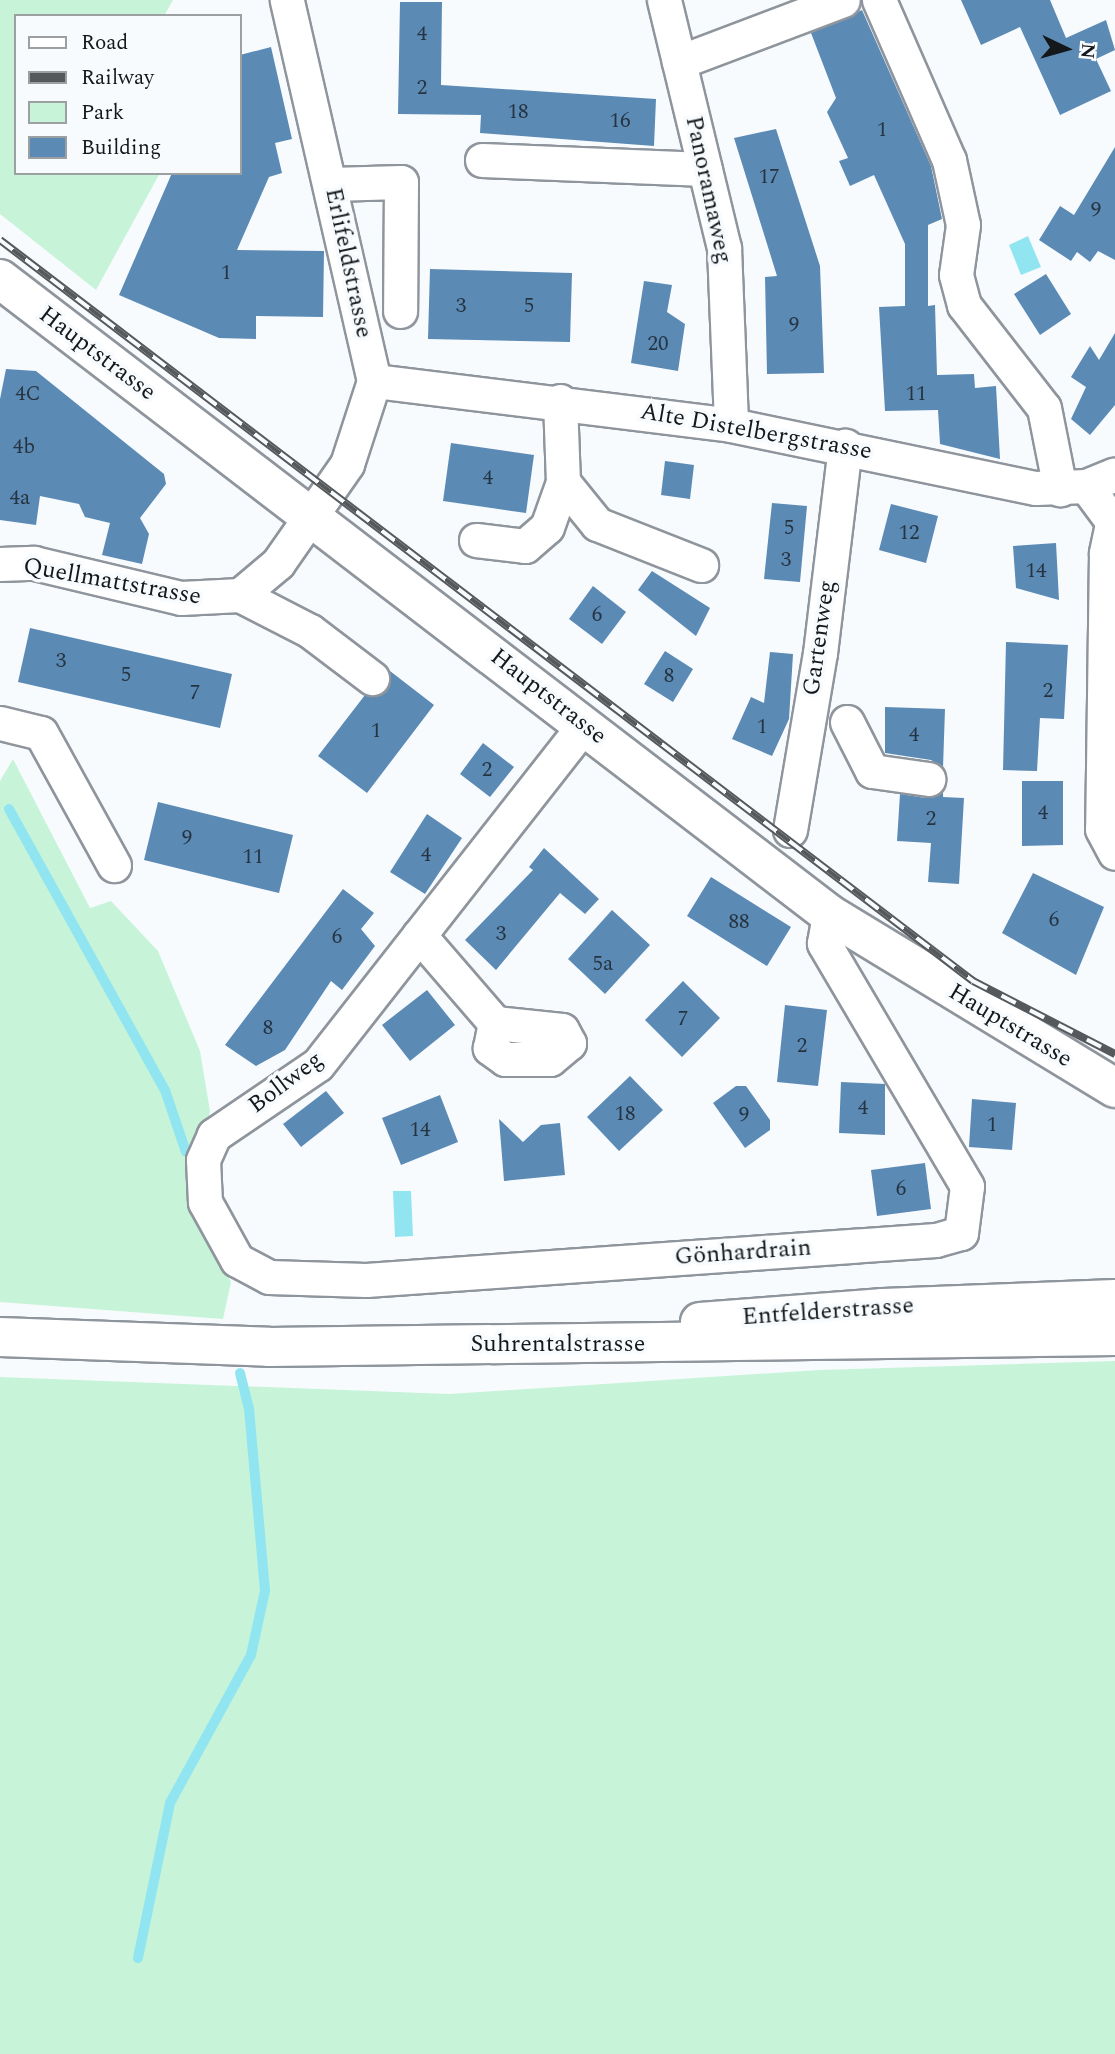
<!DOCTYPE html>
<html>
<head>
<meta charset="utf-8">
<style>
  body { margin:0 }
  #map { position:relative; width:1115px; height:2054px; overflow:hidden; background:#f8fbfe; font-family:Spectral,serif }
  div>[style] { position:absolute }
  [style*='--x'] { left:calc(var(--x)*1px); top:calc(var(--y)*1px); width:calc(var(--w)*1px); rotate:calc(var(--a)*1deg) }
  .green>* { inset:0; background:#c7f4d8 }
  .water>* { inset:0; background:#91e5f1 }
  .stream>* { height:10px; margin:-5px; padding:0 5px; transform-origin:5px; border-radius:5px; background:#91e5f1 }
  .building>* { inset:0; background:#5b8ab5 }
  .roads { filter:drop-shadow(2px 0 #8f959c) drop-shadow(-2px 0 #8f959c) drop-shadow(0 2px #8f959c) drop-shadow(0 -2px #8f959c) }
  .minor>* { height:33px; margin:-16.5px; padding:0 16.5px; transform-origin:16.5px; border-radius:16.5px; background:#fff }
  .major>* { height:38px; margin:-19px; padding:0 19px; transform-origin:19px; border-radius:19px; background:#fff }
  .rail>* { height:8px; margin-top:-4px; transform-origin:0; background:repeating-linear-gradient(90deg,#f8fbfe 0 16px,#56595b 0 32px); box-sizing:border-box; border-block:2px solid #56595b }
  span { translate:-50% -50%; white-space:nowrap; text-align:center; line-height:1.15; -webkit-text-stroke:7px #f8fbfe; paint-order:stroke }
  .number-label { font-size:21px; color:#263441 }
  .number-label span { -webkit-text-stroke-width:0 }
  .street-label { font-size:24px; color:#15181a }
  .legend { position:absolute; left:14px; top:14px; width:228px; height:161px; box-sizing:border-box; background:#f8fbfe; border:2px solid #9da0a3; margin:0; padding:9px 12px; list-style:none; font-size:21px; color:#15181a }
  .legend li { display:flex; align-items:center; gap:14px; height:35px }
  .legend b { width:35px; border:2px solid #9da0a3 }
  .north { position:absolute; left:1031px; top:14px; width:70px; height:70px; -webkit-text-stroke:5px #f8fbfe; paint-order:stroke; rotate:95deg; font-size:19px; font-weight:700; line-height:28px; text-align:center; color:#15181a }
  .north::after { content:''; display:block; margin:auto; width:24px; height:32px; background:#15181a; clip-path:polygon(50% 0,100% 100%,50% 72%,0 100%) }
</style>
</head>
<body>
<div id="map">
  <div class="green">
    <div style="clip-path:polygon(0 0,173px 0,164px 16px,16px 16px,16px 173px,160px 173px,96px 290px,0 214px)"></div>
    <div style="clip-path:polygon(13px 759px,90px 908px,111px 901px,158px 951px,200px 1051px,210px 1111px,191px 1206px,231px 1282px,223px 1319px,0 1302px,0 781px)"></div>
    <div style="clip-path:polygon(1115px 1361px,1115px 2054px,0 2054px,0 1377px,449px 1394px,819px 1370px)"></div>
  </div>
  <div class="water">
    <div style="clip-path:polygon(1028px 236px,1041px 267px,1021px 275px,1009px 245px)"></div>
    <div style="clip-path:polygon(393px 1191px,411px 1191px,413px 1236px,395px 1237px)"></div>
  </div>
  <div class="stream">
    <div style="--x:9;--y:809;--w:321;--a:61"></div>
    <div style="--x:165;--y:1090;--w:65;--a:71.3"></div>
    <div style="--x:138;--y:1958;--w:158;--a:-78.3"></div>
    <div style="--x:170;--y:1803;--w:169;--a:-61.3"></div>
    <div style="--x:251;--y:1655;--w:66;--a:-77.7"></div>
    <div style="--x:265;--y:1591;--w:183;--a:-95"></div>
    <div style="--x:249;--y:1409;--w:37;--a:-104"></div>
  </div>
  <div class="building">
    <div style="clip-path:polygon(961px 0,1050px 0,1066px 38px,1106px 20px,1115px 50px,1096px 59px,1111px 91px,1060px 115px,1020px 27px,981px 45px)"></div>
    <div style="clip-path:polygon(400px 2px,442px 2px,441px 85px,656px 99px,654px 146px,480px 133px,481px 115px,398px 114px)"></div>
    <div style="clip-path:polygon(862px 10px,931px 166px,942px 219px,928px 225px,928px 306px,935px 305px,937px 375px,974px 374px,975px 388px,996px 386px,1000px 459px,940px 444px,938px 410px,885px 411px,879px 307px,905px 306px,905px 244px,874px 175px,850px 186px,839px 161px,848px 158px,827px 112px,836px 98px,811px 33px)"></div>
    <div style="clip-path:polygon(271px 47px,292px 139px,275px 143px,282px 173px,269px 177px,237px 250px,324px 251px,323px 317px,256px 316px,256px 339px,219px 338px,119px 295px,172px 173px,240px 173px,240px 55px)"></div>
    <div style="clip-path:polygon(776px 129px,820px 266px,824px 373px,767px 374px,765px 277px,777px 276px,734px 138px)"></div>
    <div style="clip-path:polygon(1115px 147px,1115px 260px,1098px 251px,1090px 262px,1077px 252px,1071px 261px,1039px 240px,1060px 206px,1074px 215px)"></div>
    <div style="clip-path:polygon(430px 269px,572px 273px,570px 342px,428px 339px)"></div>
    <div style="clip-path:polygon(1046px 274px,1071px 314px,1040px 335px,1014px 294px)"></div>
    <div style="clip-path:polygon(644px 281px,672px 285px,667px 312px,685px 324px,678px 371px,631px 363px)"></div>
    <div style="clip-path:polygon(1115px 333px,1115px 405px,1090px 435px,1071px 419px,1086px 387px,1071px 377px,1090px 346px,1099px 360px)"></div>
    <div style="clip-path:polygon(6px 369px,36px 371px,164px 474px,166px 484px,140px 518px,149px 534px,142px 564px,102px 555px,110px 523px,85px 517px,79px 504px,40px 496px,36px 525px,0 520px,0 399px)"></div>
    <div style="clip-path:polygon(451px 443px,534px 455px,526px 513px,443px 501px)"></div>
    <div style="clip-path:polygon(665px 461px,694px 465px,690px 499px,661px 495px)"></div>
    <div style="clip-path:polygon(772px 503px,807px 506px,800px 582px,764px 579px)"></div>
    <div style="clip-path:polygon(891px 504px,938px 516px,926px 563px,879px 550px)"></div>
    <div style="clip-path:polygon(1056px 543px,1059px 600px,1016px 588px,1013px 546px)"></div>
    <div style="clip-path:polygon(652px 571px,710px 608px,696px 636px,638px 590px)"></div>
    <div style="clip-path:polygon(593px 586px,626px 612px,602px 644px,569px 619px)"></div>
    <div style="clip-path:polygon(30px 628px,232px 674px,220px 728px,18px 682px)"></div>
    <div style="clip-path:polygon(1006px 642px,1068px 645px,1064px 719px,1040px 718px,1037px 771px,1003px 770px)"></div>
    <div style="clip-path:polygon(665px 651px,693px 669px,673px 702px,644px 684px)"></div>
    <div style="clip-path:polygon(770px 652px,793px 654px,789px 719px,772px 756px,732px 739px,751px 697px,764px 703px)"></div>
    <div style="clip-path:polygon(390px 671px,434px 705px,367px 793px,318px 756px,365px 695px,387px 690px)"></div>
    <div style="clip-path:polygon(885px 707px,945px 709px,943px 768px,931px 760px,885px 753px)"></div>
    <div style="clip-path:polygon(483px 743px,514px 767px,490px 797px,460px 774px)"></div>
    <div style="clip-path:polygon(1022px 781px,1063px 781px,1063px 845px,1022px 846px)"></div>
    <div style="clip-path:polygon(943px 791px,943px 797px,964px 798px,959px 884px,928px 882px,931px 843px,897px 841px,900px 794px,926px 798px)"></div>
    <div style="clip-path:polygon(158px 802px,293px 835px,279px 893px,144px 860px)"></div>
    <div style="clip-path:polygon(427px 814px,462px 838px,425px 894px,390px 872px)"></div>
    <div style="clip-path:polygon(544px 848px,599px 899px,585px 914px,560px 893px,496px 970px,465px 940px,533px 870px,529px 867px)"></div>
    <div style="clip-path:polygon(1033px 873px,1104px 907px,1076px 975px,1002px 933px)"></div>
    <div style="clip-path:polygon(711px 877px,791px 927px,767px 966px,687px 916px)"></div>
    <div style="clip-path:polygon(343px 889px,374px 913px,361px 929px,375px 946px,342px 990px,331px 981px,285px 1050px,256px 1066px,225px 1045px)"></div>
    <div style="clip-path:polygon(612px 910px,650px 945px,605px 994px,568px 959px)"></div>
    <div style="clip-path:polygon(683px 981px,720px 1018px,682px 1057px,645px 1020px)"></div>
    <div style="clip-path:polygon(427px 990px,455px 1025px,410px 1061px,382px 1025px)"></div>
    <div style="clip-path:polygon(785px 1005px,827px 1010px,818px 1086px,777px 1082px)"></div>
    <div style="clip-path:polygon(630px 1076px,663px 1110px,619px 1151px,587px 1117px)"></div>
    <div style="clip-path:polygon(841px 1082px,885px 1084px,885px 1135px,839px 1133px)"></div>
    <div style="clip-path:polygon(736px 1086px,746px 1086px,770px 1120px,770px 1130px,745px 1148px,713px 1103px)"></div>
    <div style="clip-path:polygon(326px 1091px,344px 1113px,301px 1147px,283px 1124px)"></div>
    <div style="clip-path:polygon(440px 1095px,458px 1142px,401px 1165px,382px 1118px)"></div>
    <div style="clip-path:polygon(972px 1099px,1016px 1103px,1012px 1150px,969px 1147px)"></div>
    <div style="clip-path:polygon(499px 1119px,523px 1142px,541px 1125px,560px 1123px,565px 1175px,504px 1181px)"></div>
    <div style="clip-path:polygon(925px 1163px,931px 1209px,877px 1216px,871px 1170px)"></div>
  </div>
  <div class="roads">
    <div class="minor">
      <div style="--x:664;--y:0;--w:255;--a:76.4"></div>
      <div style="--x:724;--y:248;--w:177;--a:87.7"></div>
      <div style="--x:879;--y:0;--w:175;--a:66.4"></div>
      <div style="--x:949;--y:160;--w:66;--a:77.8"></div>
      <div style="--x:963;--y:225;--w:50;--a:98"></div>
      <div style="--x:956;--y:275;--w:31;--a:75"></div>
      <div style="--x:964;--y:305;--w:130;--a:52.2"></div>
      <div style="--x:1044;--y:408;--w:83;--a:78.8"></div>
      <div style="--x:679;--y:62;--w:175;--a:-20.7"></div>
      <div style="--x:482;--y:160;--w:223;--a:2.3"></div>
      <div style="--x:331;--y:184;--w:70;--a:-1.6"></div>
      <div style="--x:401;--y:182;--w:129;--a:90.4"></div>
      <div style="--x:374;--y:381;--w:360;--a:7"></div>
      <div style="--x:731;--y:425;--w:311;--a:11.7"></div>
      <div style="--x:1036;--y:488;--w:50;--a:-2.3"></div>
      <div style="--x:1086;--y:486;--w:49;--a:53.4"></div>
      <div style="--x:560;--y:401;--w:81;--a:87.9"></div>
      <div style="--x:563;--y:482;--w:54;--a:51"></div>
      <div style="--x:597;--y:524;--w:112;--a:21.5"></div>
      <div style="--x:1086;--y:486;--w:31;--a:-22"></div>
      <div style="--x:1112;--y:524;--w:30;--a:102"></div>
      <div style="--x:1106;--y:553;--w:276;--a:90.8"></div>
      <div style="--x:1102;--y:829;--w:27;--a:62"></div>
      <div style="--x:476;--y:540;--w:49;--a:7"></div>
      <div style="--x:525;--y:546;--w:29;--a:-41"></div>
      <div style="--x:547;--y:527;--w:48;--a:-70.4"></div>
      <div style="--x:0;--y:564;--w:34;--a:-2"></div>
      <div style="--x:34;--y:563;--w:151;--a:13.4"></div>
      <div style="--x:181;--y:598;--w:59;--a:-2.9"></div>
      <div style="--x:240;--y:595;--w:50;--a:-40.1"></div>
      <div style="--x:278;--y:563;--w:121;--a:-55.1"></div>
      <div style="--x:347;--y:464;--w:87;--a:-72"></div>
      <div style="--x:374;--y:381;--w:391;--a:-102.9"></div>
      <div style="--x:240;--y:595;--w:79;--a:27.2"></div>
      <div style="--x:310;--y:631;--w:78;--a:37.2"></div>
      <div style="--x:847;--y:722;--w:55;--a:63"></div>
      <div style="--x:872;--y:771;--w:57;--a:8.1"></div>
      <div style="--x:0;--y:723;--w:42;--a:13.7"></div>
      <div style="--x:41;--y:733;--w:151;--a:61.1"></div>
      <div style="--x:584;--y:725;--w:432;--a:128.1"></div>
      <div style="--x:317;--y:1065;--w:125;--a:145.8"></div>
      <div style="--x:214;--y:1135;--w:27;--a:114"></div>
      <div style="--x:203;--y:1160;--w:42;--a:87.3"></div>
      <div style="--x:205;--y:1202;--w:66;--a:61.1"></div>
      <div style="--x:237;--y:1260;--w:36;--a:28"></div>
      <div style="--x:269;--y:1277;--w:97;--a:1.8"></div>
      <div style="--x:366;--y:1280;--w:571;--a:-4.01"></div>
      <div style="--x:936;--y:1240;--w:26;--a:-16"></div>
      <div style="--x:961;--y:1233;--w:47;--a:-82.7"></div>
      <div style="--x:967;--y:1186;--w:282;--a:-120.5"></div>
      <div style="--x:824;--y:943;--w:29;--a:-80"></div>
      <div style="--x:790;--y:830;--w:180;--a:-80.4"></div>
      <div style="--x:820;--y:653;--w:209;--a:-83.1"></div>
      <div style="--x:419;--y:935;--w:116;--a:49.2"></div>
      <div style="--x:495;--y:1023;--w:67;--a:6"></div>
      <div style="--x:562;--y:1030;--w:15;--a:62"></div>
      <div style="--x:569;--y:1043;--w:25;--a:140"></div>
      <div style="--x:550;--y:1059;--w:45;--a:180"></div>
      <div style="--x:505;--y:1059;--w:19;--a:-144"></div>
      <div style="--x:490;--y:1048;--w:25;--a:-79"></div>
    </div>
    <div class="major">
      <div style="--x:0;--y:279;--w:1044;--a:37.45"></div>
      <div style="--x:829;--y:914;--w:335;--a:31.3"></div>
      <div style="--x:700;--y:1322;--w:184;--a:-4.4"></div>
      <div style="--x:883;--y:1308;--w:232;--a:-2.2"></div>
      <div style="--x:0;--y:1337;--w:269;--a:2.1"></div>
      <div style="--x:269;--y:1347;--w:846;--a:-0.74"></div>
    </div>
  </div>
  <div class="rail">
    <div style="--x:0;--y:240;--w:1223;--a:37.29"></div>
    <div style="--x:973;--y:981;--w:160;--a:27.2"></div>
  </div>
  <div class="number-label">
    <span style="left:422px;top:34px">4</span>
    <span style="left:422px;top:88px">2</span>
    <span style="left:518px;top:112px">18</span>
    <span style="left:620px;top:121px">16</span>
    <span style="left:882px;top:130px">1</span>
    <span style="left:769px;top:177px">17</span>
    <span style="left:1096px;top:210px">9</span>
    <span style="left:226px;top:273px">1</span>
    <span style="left:461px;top:306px">3</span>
    <span style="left:529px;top:306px">5</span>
    <span style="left:794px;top:325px">9</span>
    <span style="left:658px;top:344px">20</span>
    <span style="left:28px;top:394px">4C</span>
    <span style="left:916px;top:394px">11</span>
    <span style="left:24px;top:447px">4b</span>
    <span style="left:488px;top:478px">4</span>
    <span style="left:20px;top:498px">4a</span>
    <span style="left:789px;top:528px">5</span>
    <span style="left:909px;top:533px">12</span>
    <span style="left:786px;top:560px">3</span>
    <span style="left:1036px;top:571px">14</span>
    <span style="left:597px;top:615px">6</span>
    <span style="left:61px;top:661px">3</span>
    <span style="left:126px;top:675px">5</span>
    <span style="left:669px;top:676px">8</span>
    <span style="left:1048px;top:691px">2</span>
    <span style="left:195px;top:693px">7</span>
    <span style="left:762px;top:727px">1</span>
    <span style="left:376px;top:731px">1</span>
    <span style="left:914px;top:735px">4</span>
    <span style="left:487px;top:770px">2</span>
    <span style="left:1043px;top:813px">4</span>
    <span style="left:931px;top:819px">2</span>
    <span style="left:187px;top:838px">9</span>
    <span style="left:426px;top:855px">4</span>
    <span style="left:253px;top:857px">11</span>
    <span style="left:1054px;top:920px">6</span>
    <span style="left:739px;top:922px">88</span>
    <span style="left:501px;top:934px">3</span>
    <span style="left:337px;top:937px">6</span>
    <span style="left:603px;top:964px">5a</span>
    <span style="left:683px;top:1019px">7</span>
    <span style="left:268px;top:1028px">8</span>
    <span style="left:802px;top:1046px">2</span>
    <span style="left:863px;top:1108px">4</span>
    <span style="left:625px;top:1114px">18</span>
    <span style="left:744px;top:1115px">9</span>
    <span style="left:992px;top:1125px">1</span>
    <span style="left:420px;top:1130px">14</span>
    <span style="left:901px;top:1189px">6</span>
  </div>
  <div class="street-label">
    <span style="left:708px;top:190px;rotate:78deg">Panoramaweg</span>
    <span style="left:348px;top:263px;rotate:78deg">Erlifeldstrasse</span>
    <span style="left:97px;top:354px;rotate:37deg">Hauptstrasse</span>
    <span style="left:756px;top:432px;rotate:10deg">Alte Distelbergstrasse</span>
    <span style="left:112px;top:582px;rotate:10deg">Quellmattstrasse</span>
    <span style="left:820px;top:638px;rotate:-82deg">Gartenweg</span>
    <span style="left:548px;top:697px;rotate:38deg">Hauptstrasse</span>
    <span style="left:1010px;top:1026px;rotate:31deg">Hauptstrasse</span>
    <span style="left:286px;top:1083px;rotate:-37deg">Bollweg</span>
    <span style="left:743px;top:1253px;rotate:-4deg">Gönhardrain</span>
    <span style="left:828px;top:1312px;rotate:-4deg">Entfelderstrasse</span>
    <span style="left:558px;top:1345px">Suhrentalstrasse</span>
  </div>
  <ul class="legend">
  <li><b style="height:9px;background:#fff"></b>Road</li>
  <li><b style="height:9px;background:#56595b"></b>Railway</li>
  <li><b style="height:19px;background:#c7f4d8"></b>Park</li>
  <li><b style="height:19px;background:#5b8ab5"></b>Building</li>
  </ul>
  <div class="north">N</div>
</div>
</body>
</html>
